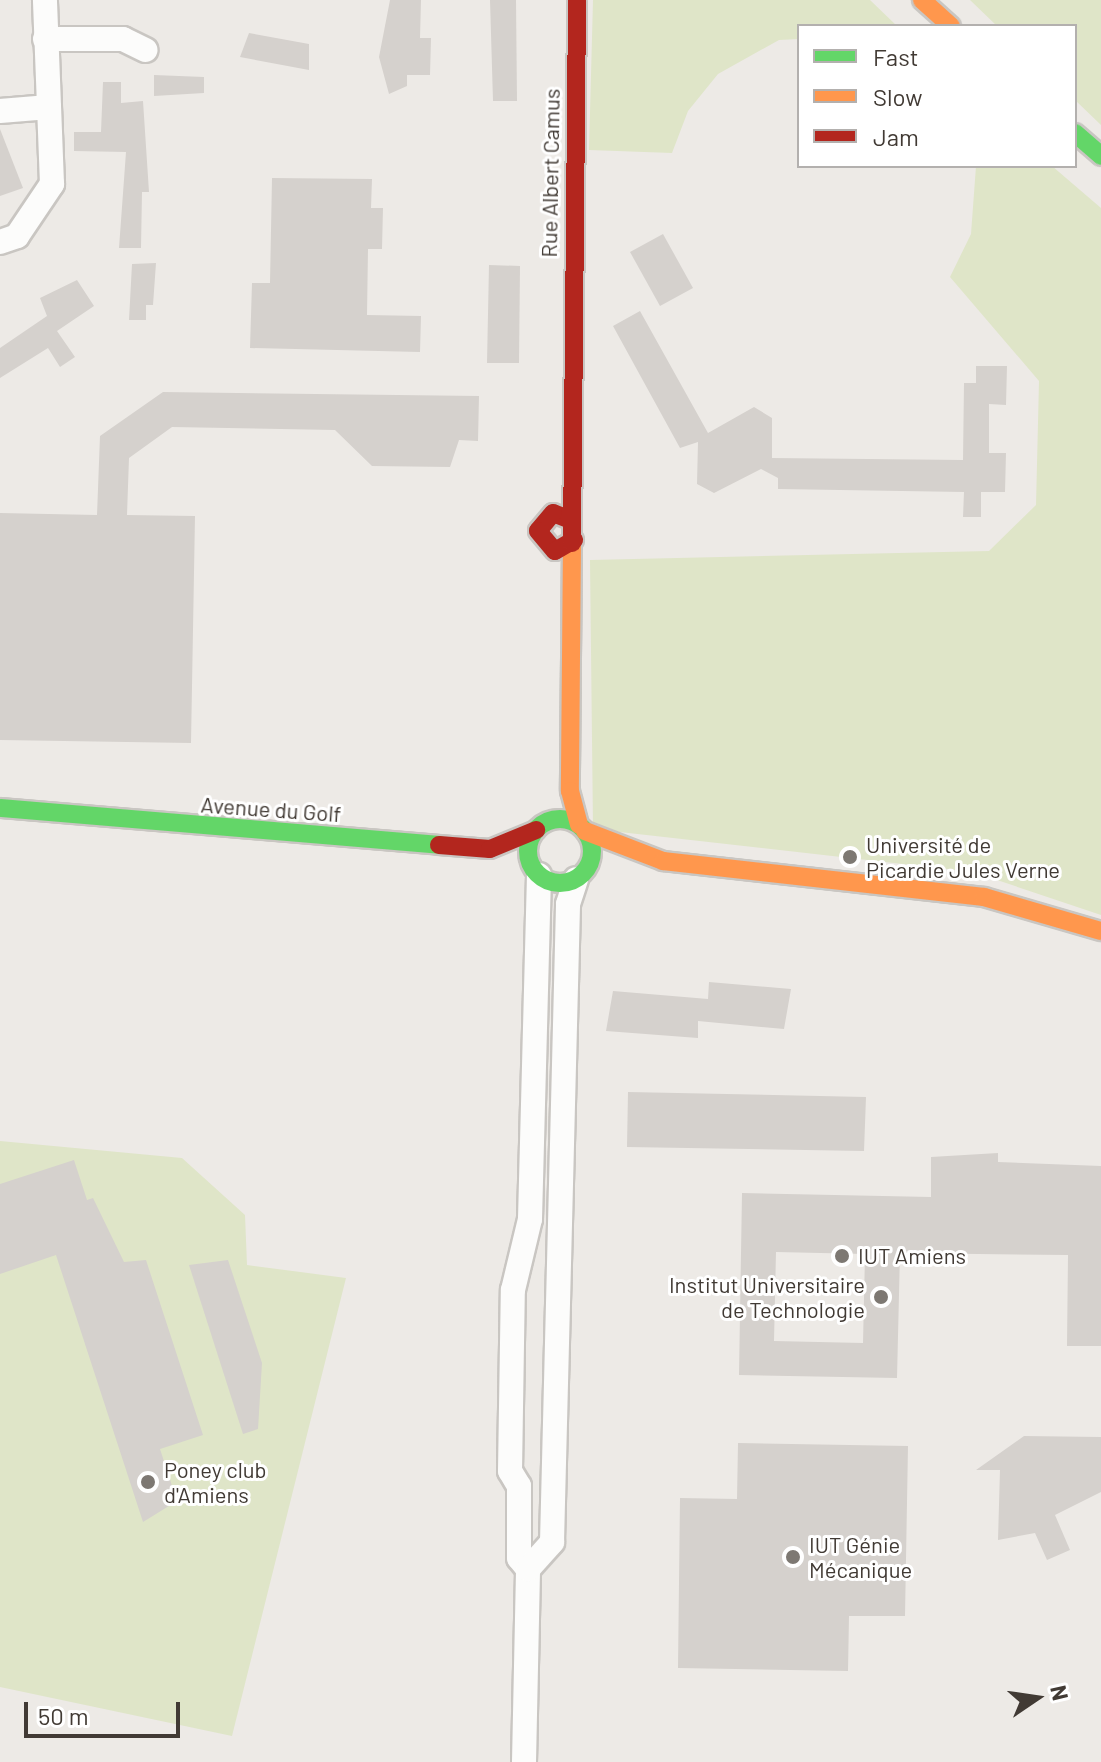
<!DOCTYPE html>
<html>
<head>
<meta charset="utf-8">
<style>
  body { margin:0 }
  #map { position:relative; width:1101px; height:1762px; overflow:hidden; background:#edeae6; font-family:Barlow,sans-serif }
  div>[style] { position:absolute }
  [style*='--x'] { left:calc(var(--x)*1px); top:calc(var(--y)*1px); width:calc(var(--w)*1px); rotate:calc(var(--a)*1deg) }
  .green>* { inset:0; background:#dfe5c8 }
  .building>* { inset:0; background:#d5d1cd }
  .roads { filter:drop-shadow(2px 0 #c9c6c2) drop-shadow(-2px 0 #c9c6c2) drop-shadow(0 2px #c9c6c2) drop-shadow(0 -2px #c9c6c2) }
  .street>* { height:24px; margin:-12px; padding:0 12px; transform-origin:12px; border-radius:12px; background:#fcfcfb }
  .fast>* { height:18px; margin:-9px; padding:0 9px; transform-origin:9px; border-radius:9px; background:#63d668 }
  .fast>.ring { margin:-9px; padding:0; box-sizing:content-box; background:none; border:18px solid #63d668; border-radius:50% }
  .slow>* { height:18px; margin:-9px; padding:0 9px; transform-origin:9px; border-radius:9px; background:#ff974d }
  .jam>* { height:18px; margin:-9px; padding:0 9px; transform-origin:9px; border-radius:9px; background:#b3261e }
  .dots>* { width:22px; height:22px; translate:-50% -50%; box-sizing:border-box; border:4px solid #fff; border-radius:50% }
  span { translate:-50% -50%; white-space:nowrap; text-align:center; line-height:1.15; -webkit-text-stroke:6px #fff; paint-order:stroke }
  .street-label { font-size:22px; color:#413a34 }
  .poi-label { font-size:22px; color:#413a34 }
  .left { translate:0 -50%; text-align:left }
  .right { translate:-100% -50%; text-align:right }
  .legend { position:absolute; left:797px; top:24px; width:280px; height:144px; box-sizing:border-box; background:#fff; border:2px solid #b3b0ae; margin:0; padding:10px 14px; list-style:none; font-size:24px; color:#413a34 }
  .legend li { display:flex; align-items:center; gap:16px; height:40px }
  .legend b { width:40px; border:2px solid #b3b0ae }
  .north { position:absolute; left:997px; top:1658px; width:80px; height:80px; -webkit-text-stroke:6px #fff; paint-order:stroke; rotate:77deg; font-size:22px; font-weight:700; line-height:32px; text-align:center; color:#413a34 }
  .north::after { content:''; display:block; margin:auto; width:28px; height:36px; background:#413a34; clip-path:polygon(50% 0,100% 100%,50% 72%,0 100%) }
  .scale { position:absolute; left:24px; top:1702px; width:156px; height:36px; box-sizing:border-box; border:4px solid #413a34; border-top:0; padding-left:10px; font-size:24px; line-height:28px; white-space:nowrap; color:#413a34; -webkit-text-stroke:6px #fff; paint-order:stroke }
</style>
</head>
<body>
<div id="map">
  <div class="green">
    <div style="clip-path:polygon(593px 0,870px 0,897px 26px,799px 26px,799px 39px,779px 40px,718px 74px,688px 111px,672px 153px,589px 150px)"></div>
    <div style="clip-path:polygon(970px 0,1101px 0,1101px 125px,1075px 100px,1075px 26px,997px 26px)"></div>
    <div style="clip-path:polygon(976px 166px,1052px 166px,1101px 208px,1101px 915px,973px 872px,593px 829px,590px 560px,989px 551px,1036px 505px,1039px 381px,950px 277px,971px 234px)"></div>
    <div style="clip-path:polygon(0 1141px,182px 1158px,245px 1215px,247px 1265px,346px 1278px,232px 1736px,0 1687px)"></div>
  </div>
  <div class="building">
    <div style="clip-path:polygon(390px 0,421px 0,420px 38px,431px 38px,430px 75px,407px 75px,407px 86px,389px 94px,379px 57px)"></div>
    <div style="clip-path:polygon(490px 0,516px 0,517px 101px,493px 101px)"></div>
    <div style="clip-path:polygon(249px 33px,309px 44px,309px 70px,240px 57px)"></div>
    <div style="clip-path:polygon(154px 75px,204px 77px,204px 93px,154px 96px)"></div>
    <div style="clip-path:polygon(103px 82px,121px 82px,121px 103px,143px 101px,149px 192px,142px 192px,141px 248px,119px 248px,126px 152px,74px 151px,74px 132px,101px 132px)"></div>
    <div style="clip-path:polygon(0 129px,23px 188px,0 196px)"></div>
    <div style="clip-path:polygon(272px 178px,372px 179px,371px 208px,383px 208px,382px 249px,368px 249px,367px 315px,421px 316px,420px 352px,250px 348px,252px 283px,270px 283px)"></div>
    <div style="clip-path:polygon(663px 234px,693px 288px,660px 306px,630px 252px)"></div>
    <div style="clip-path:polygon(156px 263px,153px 305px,146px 305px,146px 320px,129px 320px,132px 264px)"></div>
    <div style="clip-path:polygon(489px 265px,520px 266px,519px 363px,487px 363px)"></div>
    <div style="clip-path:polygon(77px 280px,94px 306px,57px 331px,75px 357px,60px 367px,48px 348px,0 378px,0 348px,47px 316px,40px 298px)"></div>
    <div style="clip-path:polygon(640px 311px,708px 433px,754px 407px,772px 418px,772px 458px,963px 460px,964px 383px,976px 383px,976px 366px,1007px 366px,1006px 405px,989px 404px,989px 453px,1006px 453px,1005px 492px,981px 492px,981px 517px,963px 517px,964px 492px,778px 489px,778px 478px,761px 469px,714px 493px,697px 484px,698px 442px,680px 448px,613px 326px)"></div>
    <div style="clip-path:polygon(163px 392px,479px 396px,478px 441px,459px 440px,450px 467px,372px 466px,335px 430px,172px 427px,129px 458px,127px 515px,195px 516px,191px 743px,0 740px,0 513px,97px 515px,100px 436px)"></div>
    <div style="clip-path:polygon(709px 982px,791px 989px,784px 1029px,698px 1021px,698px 1038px,606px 1031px,613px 991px,708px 999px)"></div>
    <div style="clip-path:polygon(628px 1092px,866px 1097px,864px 1151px,627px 1147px)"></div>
    <div style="clip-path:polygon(evenodd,998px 1153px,998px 1162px,1101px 1166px,1101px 1346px,1067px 1346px,1068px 1255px,900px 1253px,897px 1378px,739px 1375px,742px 1193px,931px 1197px,931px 1157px,998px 1153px,776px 1252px,865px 1254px,863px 1343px,774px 1341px,776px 1252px)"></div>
    <div style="clip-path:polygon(74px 1160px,87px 1200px,93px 1198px,124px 1262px,146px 1260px,203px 1435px,160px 1449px,177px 1501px,143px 1522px,56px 1255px,0 1274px,0 1184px)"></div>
    <div style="clip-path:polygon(228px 1260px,262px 1363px,258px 1429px,243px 1434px,189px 1265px)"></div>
    <div style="clip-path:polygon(1024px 1436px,1101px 1437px,1101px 1492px,1055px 1515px,1070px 1550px,1047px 1560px,1035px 1533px,998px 1540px,1000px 1470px,976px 1470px)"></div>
    <div style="clip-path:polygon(738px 1443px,908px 1446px,905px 1616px,849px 1616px,848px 1671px,678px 1668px,680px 1498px,737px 1499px)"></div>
  </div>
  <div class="roads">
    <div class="street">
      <div style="--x:45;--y:39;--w:78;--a:0"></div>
      <div style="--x:123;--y:39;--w:25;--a:26"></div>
      <div style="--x:0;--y:111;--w:49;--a:-4.7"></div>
      <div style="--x:0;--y:242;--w:18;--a:-19"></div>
      <div style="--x:17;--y:236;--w:63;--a:-56.1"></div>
      <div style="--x:52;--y:184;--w:184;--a:-92.2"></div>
      <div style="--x:528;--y:1569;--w:14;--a:-129"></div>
      <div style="--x:519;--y:1558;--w:72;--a:-90"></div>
      <div style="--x:519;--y:1486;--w:17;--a:-121"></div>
      <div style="--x:510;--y:1471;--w:181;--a:-89.1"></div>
      <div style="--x:513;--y:1290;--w:73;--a:-76.5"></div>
      <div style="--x:530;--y:1219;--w:344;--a:-88.5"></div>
      <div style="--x:524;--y:1762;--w:193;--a:-88.8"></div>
      <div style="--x:528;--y:1569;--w:36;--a:-48"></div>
      <div style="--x:552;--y:1542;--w:638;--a:-88.56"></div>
      <div style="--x:568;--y:904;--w:26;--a:-72"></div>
    </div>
    <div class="fast">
      <div style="--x:1075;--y:133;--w:35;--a:41"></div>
      <div style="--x:0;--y:808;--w:441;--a:4.8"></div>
      <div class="ring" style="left:528px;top:819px;width:46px;height:46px"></div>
    </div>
    <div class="slow">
      <div style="--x:922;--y:0;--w:39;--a:42"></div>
      <div style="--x:572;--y:543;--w:248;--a:90.5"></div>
      <div style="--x:570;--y:791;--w:35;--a:75"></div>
      <div style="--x:585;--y:831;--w:84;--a:21"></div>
      <div style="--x:663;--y:861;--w:323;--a:6.4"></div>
      <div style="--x:984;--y:897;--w:122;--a:16.2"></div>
    </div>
    <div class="jam">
      <div style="--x:571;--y:520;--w:19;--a:-159"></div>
      <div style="--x:553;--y:513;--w:23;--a:130"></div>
      <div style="--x:538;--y:531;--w:26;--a:50"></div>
      <div style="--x:555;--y:551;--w:22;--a:-30"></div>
      <div style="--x:572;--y:543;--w:543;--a:-89.47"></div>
      <div style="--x:439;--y:845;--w:51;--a:4.5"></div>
      <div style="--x:490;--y:849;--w:50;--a:-22.4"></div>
    </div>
  </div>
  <div class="dots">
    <div style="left:850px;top:857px;background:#7d7872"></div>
    <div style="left:842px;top:1256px;background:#7d7872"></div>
    <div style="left:881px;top:1297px;background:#7d7872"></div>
    <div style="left:148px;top:1482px;background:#7d7872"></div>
    <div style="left:793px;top:1557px;background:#7d7872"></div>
  </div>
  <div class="street-label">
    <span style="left:550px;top:173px;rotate:-89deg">Rue Albert Camus</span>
    <span style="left:271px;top:809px;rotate:4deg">Avenue du Golf</span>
  </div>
  <div class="poi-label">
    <span class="left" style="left:866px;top:857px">Université de<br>Picardie Jules Verne</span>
    <span class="left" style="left:858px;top:1256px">IUT Amiens</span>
    <span class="right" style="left:865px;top:1297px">Institut Universitaire<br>de Technologie</span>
    <span class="left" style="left:164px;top:1482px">Poney club<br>d'Amiens</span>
    <span class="left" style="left:809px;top:1557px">IUT Génie<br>Mécanique</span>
  </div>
  <ul class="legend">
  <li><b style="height:10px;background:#63d668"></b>Fast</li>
  <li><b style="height:10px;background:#ff974d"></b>Slow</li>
  <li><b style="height:10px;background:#b3261e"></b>Jam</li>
  </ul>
  <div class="north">N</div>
  <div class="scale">50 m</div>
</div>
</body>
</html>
